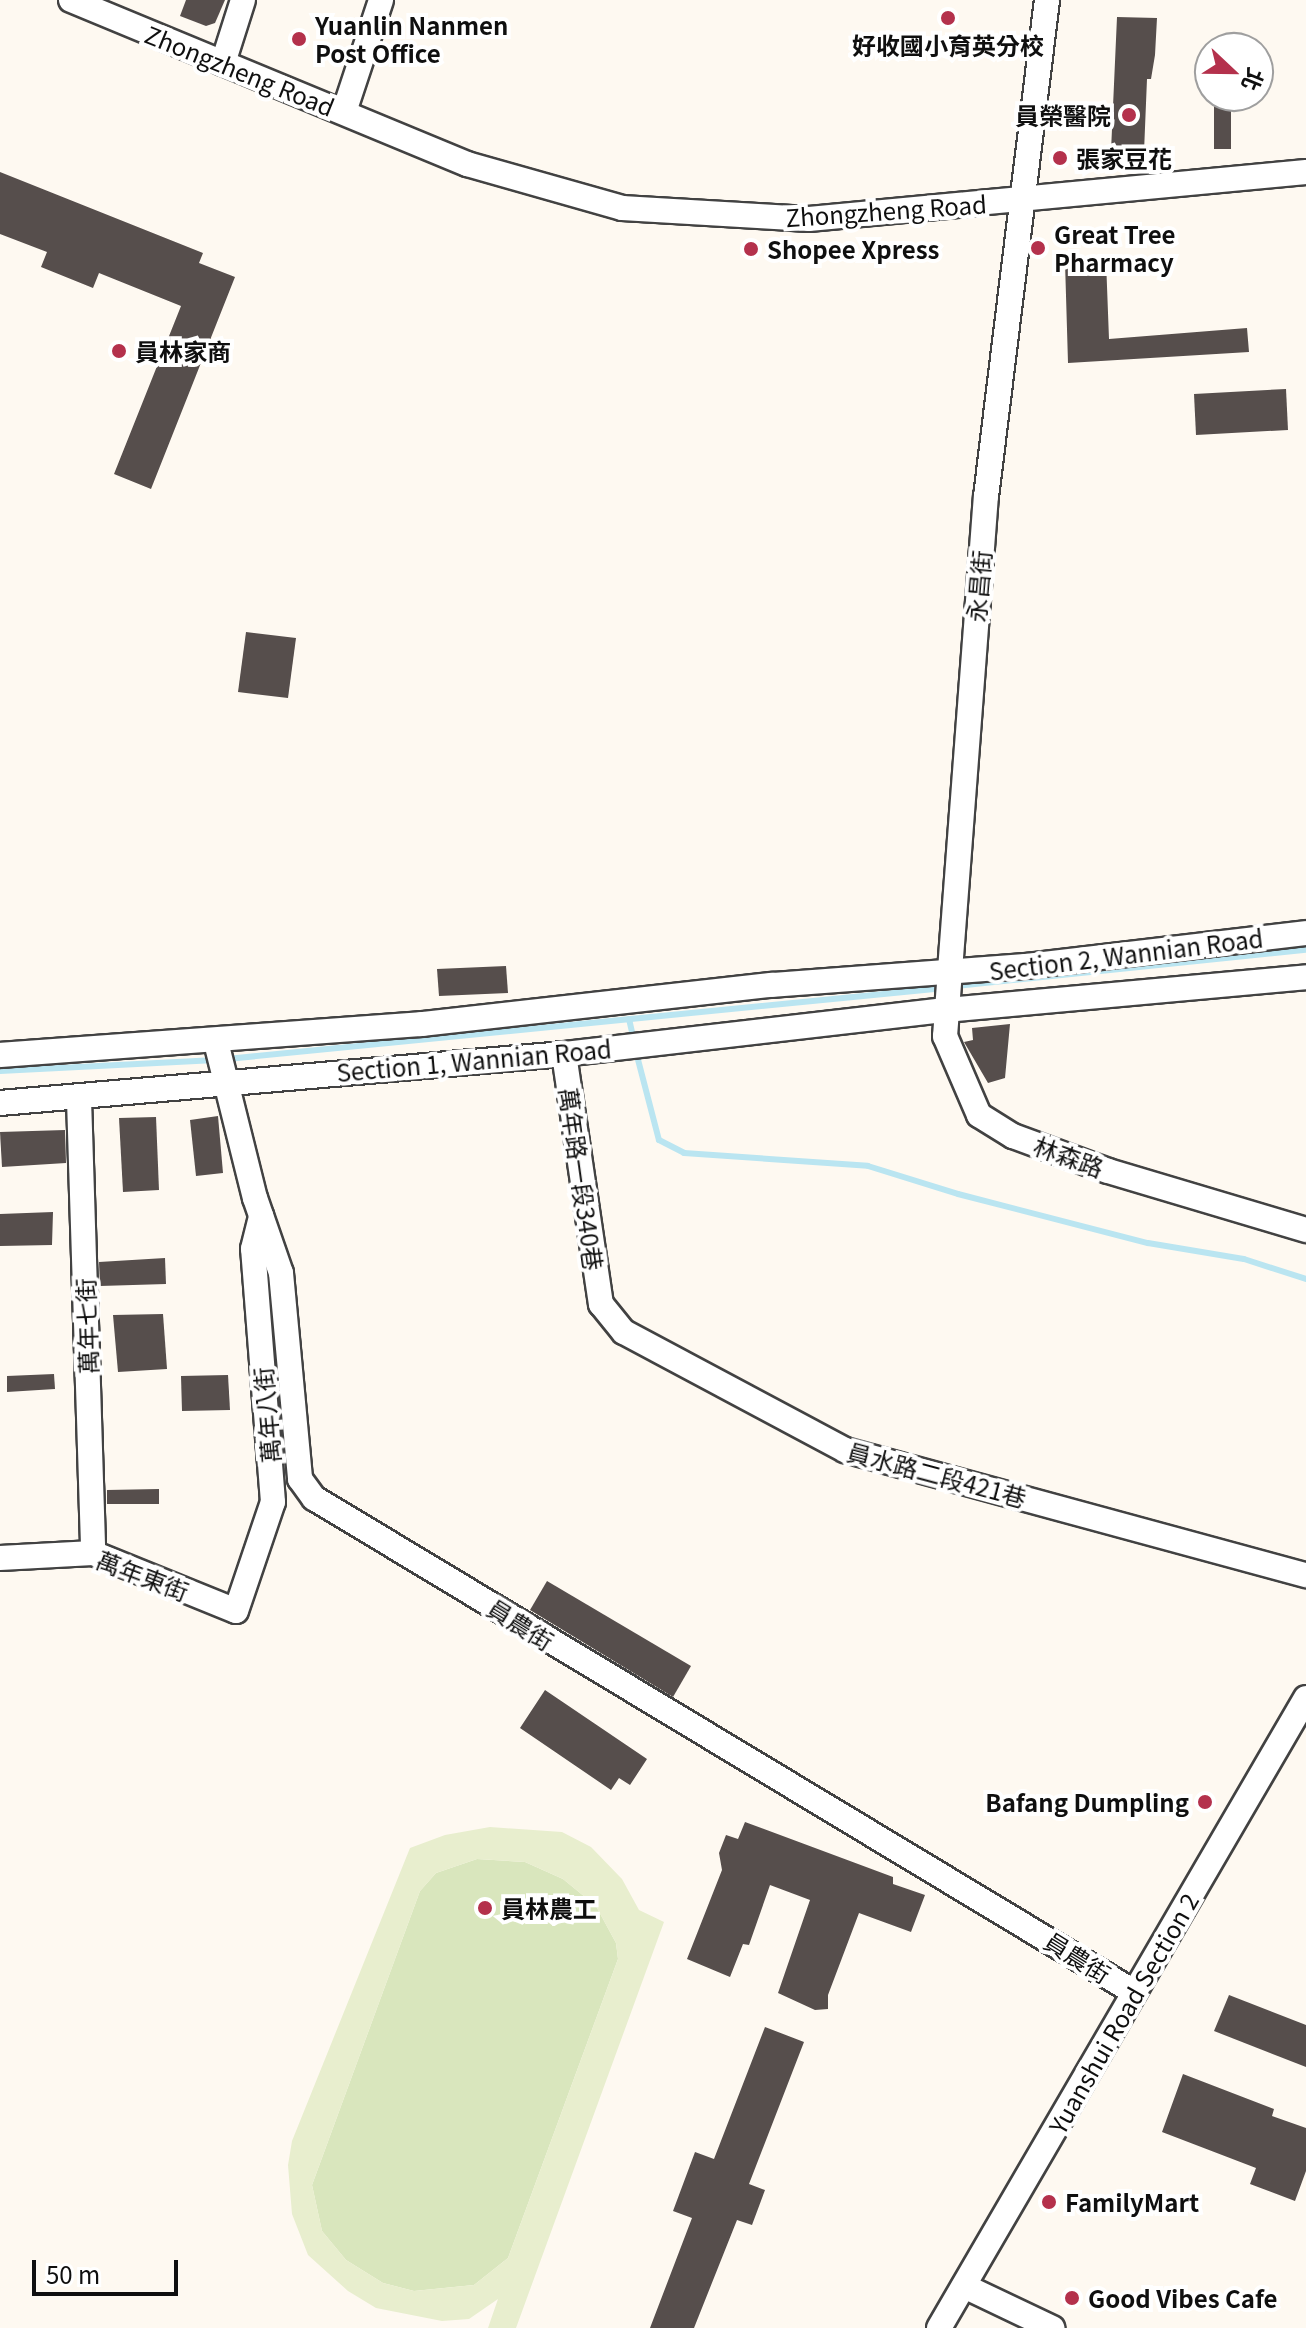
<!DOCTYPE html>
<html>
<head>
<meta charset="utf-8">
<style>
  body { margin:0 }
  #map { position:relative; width:1306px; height:2328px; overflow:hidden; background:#fef9f1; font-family:Georgia,"Noto Sans TC",serif }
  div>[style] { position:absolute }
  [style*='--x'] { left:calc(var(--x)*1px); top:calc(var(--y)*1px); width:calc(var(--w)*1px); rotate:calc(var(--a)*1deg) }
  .green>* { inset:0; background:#d9e6bd }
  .pitch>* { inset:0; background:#e8eece }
  .stream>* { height:6px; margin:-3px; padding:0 3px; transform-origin:3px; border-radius:3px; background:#bae5f1 }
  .building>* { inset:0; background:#564e4c }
  .roads { filter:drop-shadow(2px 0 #424242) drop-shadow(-2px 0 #424242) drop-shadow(0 2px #424242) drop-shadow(0 -2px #424242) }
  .minor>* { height:24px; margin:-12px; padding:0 12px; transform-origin:12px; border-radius:12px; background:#fff }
  .dots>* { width:22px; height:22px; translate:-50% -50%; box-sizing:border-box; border:4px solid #fff; border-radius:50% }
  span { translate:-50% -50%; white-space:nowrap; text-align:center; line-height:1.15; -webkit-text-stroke:8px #fff; paint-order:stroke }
  .poi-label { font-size:24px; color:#0f0f0f; font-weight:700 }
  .left { translate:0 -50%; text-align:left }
  .right { translate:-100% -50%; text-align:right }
  .street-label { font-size:24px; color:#0f0f0f }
  .north { position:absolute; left:1194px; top:32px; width:80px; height:80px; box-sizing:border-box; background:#fff; border:2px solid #9f9f9f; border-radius:50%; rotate:112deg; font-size:22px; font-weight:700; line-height:32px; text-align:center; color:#0f0f0f }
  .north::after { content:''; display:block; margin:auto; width:28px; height:36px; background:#b4314c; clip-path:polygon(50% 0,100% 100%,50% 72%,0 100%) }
  .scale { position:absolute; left:32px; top:2260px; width:146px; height:36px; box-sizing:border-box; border:4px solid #0f0f0f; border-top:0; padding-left:10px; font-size:24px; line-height:28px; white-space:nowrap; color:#0f0f0f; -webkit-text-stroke:6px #fff; paint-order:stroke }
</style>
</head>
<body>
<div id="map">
  <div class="green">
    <div style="clip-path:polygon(477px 1859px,525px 1862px,563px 1879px,596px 1906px,616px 1943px,618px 1959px,508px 2258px,474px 2285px,414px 2291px,383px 2283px,346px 2260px,322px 2231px,312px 2185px,420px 1891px,436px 1873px)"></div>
  </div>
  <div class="pitch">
    <div style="clip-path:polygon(evenodd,490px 1827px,562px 1832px,591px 1847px,622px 1879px,639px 1910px,664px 1922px,516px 2328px,488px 2328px,498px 2299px,469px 2319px,442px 2321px,376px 2308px,348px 2291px,308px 2255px,292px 2214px,288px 2165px,292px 2141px,410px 1848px,445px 1835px,490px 1827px,477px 1859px,525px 1862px,563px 1879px,596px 1906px,616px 1943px,618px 1959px,508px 2258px,474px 2285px,414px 2291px,383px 2283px,346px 2260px,322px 2231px,312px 2185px,420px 1891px,436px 1873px,477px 1859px)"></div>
  </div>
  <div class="stream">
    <div style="--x:956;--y:986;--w:352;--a:-5.9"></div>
    <div style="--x:629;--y:1019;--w:23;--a:77"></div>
    <div style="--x:636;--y:1052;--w:91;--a:75.4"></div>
    <div style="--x:659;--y:1140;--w:28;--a:27"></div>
    <div style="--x:684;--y:1153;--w:184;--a:4"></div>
    <div style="--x:868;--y:1166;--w:94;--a:17.3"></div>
    <div style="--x:958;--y:1194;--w:196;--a:14.5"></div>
    <div style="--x:1148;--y:1243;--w:97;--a:9.5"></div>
    <div style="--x:1244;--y:1259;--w:65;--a:17.9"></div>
    <div style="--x:227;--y:1059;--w:721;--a:-5.66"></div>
    <div style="--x:0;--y:1071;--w:216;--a:-2.9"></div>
  </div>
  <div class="building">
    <div style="clip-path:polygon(186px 0,225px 0,215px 23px,206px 26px,180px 16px)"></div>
    <div style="clip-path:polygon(1117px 17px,1157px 18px,1155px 55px,1151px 79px,1147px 79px,1144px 152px,1111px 151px)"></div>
    <div style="clip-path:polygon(1214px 96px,1231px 96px,1231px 149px,1214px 149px)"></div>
    <div style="clip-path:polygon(0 172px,203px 253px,199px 263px,235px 277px,151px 489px,114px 474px,181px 306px,99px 273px,93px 288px,41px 267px,47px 252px,0 234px)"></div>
    <div style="clip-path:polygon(1106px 260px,1109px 339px,1247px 328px,1249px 352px,1068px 363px,1065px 262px)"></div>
    <div style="clip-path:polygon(1286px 389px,1288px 430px,1196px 435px,1194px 394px)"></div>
    <div style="clip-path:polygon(246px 632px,296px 638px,288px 698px,238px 692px)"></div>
    <div style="clip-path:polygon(506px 966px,508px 993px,439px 996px,437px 969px)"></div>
    <div style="clip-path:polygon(1010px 1024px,1005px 1078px,988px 1083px,964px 1042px,973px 1040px,972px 1028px)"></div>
    <div style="clip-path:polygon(218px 1116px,223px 1173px,196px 1176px,190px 1120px)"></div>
    <div style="clip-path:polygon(156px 1117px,159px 1190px,123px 1192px,119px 1118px)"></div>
    <div style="clip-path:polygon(65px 1130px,66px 1163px,2px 1167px,0 1132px)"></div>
    <div style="clip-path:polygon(53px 1212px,52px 1245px,0 1246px,0 1214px)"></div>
    <div style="clip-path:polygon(165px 1258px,166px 1284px,100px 1286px,99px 1262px)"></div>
    <div style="clip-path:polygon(163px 1314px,167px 1369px,118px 1372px,113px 1315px)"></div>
    <div style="clip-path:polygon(54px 1374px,55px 1389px,7px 1392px,7px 1376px)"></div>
    <div style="clip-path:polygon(228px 1375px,230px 1410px,182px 1411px,181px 1376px)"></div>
    <div style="clip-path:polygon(159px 1489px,159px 1504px,107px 1504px,107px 1490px)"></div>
    <div style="clip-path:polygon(547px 1581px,691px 1666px,673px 1697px,530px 1610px)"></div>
    <div style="clip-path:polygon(545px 1690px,647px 1759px,630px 1785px,619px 1778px,611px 1790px,520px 1728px)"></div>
    <div style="clip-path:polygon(745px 1822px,893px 1877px,893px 1884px,925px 1895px,911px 1932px,859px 1913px,828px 1995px,828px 2009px,815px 2010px,778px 1993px,810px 1900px,770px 1885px,749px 1945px,743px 1944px,730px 1977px,687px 1959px,722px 1870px,719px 1853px,726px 1835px,738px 1839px)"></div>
    <div style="clip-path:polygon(1229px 1995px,1306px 2025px,1306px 2067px,1214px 2031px)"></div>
    <div style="clip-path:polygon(765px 2027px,804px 2042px,749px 2184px,765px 2190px,752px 2225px,737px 2220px,694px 2328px,650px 2328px,692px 2218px,673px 2211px,695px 2152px,714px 2159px)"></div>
    <div style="clip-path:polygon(1183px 2074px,1274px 2109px,1272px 2116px,1306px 2128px,1306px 2171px,1295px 2201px,1250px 2184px,1256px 2168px,1162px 2132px)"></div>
  </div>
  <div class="roads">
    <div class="minor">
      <div style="--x:71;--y:0;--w:429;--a:22.5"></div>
      <div style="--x:467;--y:164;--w:161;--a:15.8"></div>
      <div style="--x:622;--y:208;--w:187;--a:3.4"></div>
      <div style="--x:809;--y:219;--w:499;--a:-5.4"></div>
      <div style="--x:1047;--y:0;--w:499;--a:97"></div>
      <div style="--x:986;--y:495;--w:543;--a:94.33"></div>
      <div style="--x:945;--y:1036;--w:86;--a:66.7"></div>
      <div style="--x:979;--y:1115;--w:40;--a:32"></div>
      <div style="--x:1013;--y:1136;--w:101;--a:20.2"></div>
      <div style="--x:1108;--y:1171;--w:207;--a:16.6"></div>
      <div style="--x:223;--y:63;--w:66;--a:-72.4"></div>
      <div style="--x:344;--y:112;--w:118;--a:-71.7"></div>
      <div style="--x:216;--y:1042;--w:161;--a:76"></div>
      <div style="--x:255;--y:1198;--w:79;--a:70.9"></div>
      <div style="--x:281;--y:1273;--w:207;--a:84.7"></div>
      <div style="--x:300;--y:1479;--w:24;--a:54"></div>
      <div style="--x:314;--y:1498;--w:957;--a:31.07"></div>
      <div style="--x:564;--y:1054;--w:253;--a:81.6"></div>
      <div style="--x:601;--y:1304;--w:36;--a:51"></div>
      <div style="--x:624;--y:1332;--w:251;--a:28.1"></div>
      <div style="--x:845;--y:1450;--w:478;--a:15.2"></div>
      <div style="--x:0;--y:1055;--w:423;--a:-4.2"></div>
      <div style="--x:422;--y:1024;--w:352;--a:-6.4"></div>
      <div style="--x:772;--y:985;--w:255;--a:-4.3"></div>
      <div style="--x:1026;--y:966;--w:282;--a:-6.7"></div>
      <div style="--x:79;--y:1099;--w:454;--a:88.2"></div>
      <div style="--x:0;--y:1103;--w:566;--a:-4.97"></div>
      <div style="--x:564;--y:1054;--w:385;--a:-6.6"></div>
      <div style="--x:946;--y:1010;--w:362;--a:-5.2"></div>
      <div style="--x:0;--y:1558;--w:93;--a:-3.1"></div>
      <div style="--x:93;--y:1553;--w:154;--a:22.1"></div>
      <div style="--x:236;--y:1611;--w:115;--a:-71.3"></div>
      <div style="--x:273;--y:1502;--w:254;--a:-94.5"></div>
      <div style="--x:253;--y:1249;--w:34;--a:-76"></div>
      <div style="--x:964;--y:2286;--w:98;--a:25.5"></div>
      <div style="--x:939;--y:2328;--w:729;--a:-59.78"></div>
    </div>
  </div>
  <div class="dots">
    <div style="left:948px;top:18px;background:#b4314c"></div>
    <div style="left:299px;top:39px;background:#b4314c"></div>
    <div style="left:1129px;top:115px;background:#b4314c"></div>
    <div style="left:1060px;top:158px;background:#b4314c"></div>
    <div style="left:1038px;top:248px;background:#b4314c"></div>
    <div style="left:751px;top:249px;background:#b4314c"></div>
    <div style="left:119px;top:351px;background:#b4314c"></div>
    <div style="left:1205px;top:1802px;background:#b4314c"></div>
    <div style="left:485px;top:1908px;background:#b4314c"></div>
    <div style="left:1049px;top:2202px;background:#b4314c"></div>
    <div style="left:1072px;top:2298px;background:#b4314c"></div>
  </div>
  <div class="poi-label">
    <span class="left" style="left:315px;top:39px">Yuanlin Nanmen<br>Post Office</span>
    <span style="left:948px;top:45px">好收國小育英分校</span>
    <span class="right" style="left:1111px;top:115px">員榮醫院</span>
    <span class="left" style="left:1076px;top:158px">張家豆花</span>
    <span class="left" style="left:1054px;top:248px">Great Tree<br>Pharmacy</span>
    <span class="left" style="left:767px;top:249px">Shopee Xpress</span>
    <span class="left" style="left:135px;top:351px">員林家商</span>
    <span class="right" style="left:1189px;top:1802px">Bafang Dumpling</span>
    <span class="left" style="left:501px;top:1908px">員林農工</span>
    <span class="left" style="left:1065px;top:2202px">FamilyMart</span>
    <span class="left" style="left:1088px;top:2298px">Good Vibes Cafe</span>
  </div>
  <div class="street-label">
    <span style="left:240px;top:70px;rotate:22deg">Zhongzheng Road</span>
    <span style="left:886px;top:210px;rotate:-4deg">Zhongzheng Road</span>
    <span style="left:978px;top:586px;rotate:-85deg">永昌街</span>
    <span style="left:1126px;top:954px;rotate:-7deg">Section 2, Wannian Road</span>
    <span style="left:474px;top:1060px;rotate:-5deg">Section 1, Wannian Road</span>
    <span style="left:1069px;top:1156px;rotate:20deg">林森路</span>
    <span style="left:582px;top:1179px;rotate:82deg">萬年路一段340巷</span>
    <span style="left:86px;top:1326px;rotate:-92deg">萬年七街</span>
    <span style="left:266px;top:1415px;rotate:-95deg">萬年八街</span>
    <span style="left:937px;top:1474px;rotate:15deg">員水路二段421巷</span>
    <span style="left:143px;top:1575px;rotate:21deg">萬年東街</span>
    <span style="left:521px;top:1624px;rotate:32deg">員農街</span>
    <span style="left:1078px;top:1957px;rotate:32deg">員農街</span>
    <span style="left:1123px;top:2013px;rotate:-60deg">Yuanshui Road Section 2</span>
  </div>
  <div class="north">北</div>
  <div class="scale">50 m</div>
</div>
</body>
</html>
